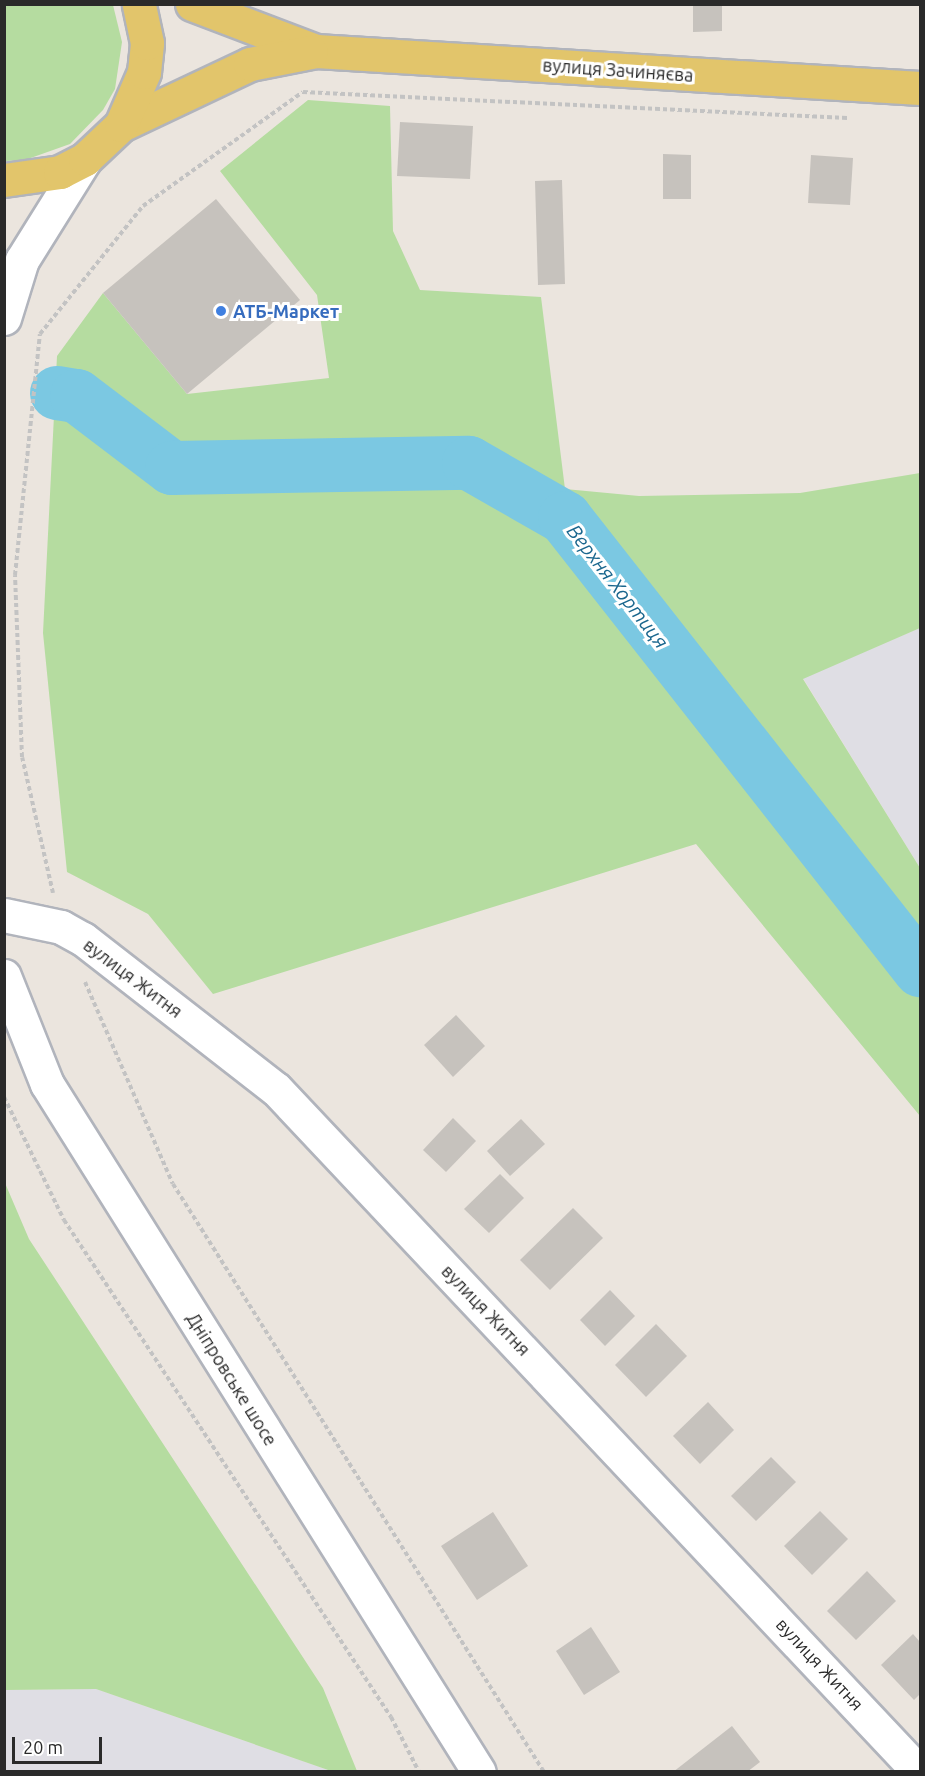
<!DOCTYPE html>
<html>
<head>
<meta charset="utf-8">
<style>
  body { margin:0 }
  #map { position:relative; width:925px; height:1776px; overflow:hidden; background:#ebe5de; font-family:Ubuntu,sans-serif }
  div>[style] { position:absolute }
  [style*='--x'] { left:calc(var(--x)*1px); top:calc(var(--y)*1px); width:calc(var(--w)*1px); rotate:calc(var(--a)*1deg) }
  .industrial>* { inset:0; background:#dfdee4 }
  .green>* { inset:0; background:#b5dca0 }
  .river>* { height:54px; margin:-27px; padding:0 27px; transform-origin:27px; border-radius:27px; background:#7bc8e2 }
  .building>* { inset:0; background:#c6c2bd }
  .path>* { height:4px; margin-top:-2px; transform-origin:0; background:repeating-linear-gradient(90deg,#c3c3c3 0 4.5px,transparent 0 7.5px) }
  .roads { filter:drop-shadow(2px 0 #b1b4bc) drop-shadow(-2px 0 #b1b4bc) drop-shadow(0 2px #b1b4bc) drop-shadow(0 -2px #b1b4bc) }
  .street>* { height:33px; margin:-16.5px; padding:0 16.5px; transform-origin:16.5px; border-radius:16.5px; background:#fff }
  .secondary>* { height:33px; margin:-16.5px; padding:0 16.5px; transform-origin:16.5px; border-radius:16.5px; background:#fff }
  .primary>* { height:33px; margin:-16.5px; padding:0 16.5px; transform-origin:16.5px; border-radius:16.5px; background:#e2c56b }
  .dots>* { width:16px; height:16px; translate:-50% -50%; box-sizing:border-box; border:3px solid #fff; border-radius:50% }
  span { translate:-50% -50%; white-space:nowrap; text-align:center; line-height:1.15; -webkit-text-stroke:6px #fff; paint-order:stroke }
  .street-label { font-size:18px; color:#2a2a2a }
  .shop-label { font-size:18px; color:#366cbe; font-weight:700 }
  .left { translate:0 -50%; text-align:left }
  .water-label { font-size:20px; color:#1b678e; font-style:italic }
  .frame { position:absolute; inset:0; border:6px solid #2a2a2a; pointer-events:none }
  .scale { position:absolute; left:12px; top:1737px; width:90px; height:27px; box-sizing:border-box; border:3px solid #2a2a2a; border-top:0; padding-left:8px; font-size:18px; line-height:21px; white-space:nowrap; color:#2a2a2a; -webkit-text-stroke:4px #fff; paint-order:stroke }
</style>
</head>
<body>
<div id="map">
  <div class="industrial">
    <div style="clip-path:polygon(920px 628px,920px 868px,803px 678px)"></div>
    <div style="clip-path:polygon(96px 1689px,331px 1771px,5px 1771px,4px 1690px)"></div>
  </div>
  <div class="green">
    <div style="clip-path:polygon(5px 4px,113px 5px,122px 42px,115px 89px,103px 110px,70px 144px,25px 160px,5px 161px)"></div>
    <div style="clip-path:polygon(308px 100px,390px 106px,393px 231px,420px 290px,541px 297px,565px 489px,639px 496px,800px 493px,920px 473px,920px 628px,803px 679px,920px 868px,920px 1116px,696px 844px,213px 994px,148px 914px,67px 872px,43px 633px,57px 356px,103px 293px,187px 394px,329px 378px,317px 295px,220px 171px)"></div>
    <div style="clip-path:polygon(5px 1183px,29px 1239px,323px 1688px,357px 1771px,331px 1771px,96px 1689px,5px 1690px)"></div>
  </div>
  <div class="river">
    <div style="--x:57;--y:393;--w:20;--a:9"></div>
    <div style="--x:77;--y:396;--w:119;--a:37.2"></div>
    <div style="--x:172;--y:468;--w:297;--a:-1"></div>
    <div style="--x:469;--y:463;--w:111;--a:29.8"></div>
    <div style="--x:565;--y:518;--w:575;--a:51.85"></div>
  </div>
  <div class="building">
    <div style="clip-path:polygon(693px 4px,722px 4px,722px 31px,693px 32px)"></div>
    <div style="clip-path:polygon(400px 122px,473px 126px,470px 179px,397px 176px)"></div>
    <div style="clip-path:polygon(663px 154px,691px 155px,691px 199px,663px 199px)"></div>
    <div style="clip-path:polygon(811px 155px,853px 158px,850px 205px,808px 203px)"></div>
    <div style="clip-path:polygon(562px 180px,565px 284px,538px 285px,535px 181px)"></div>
    <div style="clip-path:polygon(216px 199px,300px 300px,187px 394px,103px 293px)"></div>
    <div style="clip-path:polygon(456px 1015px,485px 1046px,453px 1077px,424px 1045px)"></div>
    <div style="clip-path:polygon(453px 1118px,476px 1141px,446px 1172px,423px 1150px)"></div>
    <div style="clip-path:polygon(521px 1119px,545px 1144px,510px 1176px,487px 1151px)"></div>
    <div style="clip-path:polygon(500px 1174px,524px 1198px,489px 1233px,464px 1209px)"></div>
    <div style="clip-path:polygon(573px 1208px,603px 1238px,550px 1290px,520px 1260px)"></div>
    <div style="clip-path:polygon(610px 1290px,635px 1316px,605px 1346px,580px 1320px)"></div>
    <div style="clip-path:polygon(656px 1324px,687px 1356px,646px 1397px,615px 1365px)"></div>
    <div style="clip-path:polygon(708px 1402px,734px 1430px,700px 1464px,673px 1436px)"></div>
    <div style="clip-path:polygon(771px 1457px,796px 1482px,756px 1521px,731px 1496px)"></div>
    <div style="clip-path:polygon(820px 1511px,848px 1539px,812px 1575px,784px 1546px)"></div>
    <div style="clip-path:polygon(493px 1512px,528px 1566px,477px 1600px,441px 1546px)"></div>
    <div style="clip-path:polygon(867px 1571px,896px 1601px,856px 1640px,827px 1611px)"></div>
    <div style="clip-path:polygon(591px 1627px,620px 1672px,584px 1695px,556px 1651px)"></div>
    <div style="clip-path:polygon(913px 1634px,920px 1642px,920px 1694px,914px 1700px,881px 1665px)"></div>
    <div style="clip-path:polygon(732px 1726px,760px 1762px,747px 1772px,673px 1772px)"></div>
  </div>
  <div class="path">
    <div style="--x:53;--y:893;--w:139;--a:-102.8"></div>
    <div style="--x:22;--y:757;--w:182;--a:-92.2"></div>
    <div style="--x:15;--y:575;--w:242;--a:-84.1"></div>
    <div style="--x:40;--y:334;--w:164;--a:-51.2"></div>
    <div style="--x:143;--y:206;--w:196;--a:-35.5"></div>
    <div style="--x:303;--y:92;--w:545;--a:2.74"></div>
    <div style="--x:85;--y:982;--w:220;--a:66.5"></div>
    <div style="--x:173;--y:1184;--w:695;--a:57.75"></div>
    <div style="--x:4;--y:1097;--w:137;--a:64"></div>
    <div style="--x:64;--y:1220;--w:595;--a:56.66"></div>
    <div style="--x:391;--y:1717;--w:62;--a:63"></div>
  </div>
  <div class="roads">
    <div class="street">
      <div style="--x:4;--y:915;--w:58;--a:11.9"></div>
      <div style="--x:61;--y:927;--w:25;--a:29"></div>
      <div style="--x:83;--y:939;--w:244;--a:37.9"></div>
      <div style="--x:276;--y:1089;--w:938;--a:46.73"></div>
    </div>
    <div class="secondary">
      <div style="--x:4;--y:318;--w:61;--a:-72.8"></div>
      <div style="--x:22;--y:260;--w:119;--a:-58"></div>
      <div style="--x:4;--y:976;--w:116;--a:68.3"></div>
      <div style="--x:47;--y:1084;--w:812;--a:57.88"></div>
    </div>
    <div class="primary">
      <div style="--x:192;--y:4;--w:133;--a:20.8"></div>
      <div style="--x:316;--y:51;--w:605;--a:3.51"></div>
      <div style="--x:121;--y:125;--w:143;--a:-25.3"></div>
      <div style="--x:250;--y:64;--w:62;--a:-11.1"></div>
      <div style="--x:4;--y:180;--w:57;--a:-8.1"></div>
      <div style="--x:60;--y:172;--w:28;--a:-27"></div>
      <div style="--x:85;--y:159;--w:50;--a:-43.4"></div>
      <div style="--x:121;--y:125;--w:58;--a:-66.5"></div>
      <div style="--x:144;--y:72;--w:29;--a:-84"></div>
      <div style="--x:147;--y:43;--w:40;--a:-102"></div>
    </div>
  </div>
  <div class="dots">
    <div style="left:221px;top:311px;background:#3f7fe0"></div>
  </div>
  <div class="street-label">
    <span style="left:618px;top:70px;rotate:4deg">вулиця Зачиняєва</span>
    <span style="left:133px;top:978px;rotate:37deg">вулиця Житня</span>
    <span style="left:486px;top:1310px;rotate:46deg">вулиця Житня</span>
    <span style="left:232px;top:1379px;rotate:58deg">Дніпровське шосе</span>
    <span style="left:820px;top:1664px;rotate:47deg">вулиця Житня</span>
  </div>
  <div class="shop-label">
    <span class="left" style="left:233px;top:311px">АТБ-Маркет</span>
  </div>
  <div class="water-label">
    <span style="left:618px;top:586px;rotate:52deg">Верхня Хортиця</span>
  </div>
  <div class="frame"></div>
  <div class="scale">20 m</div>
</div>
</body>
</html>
